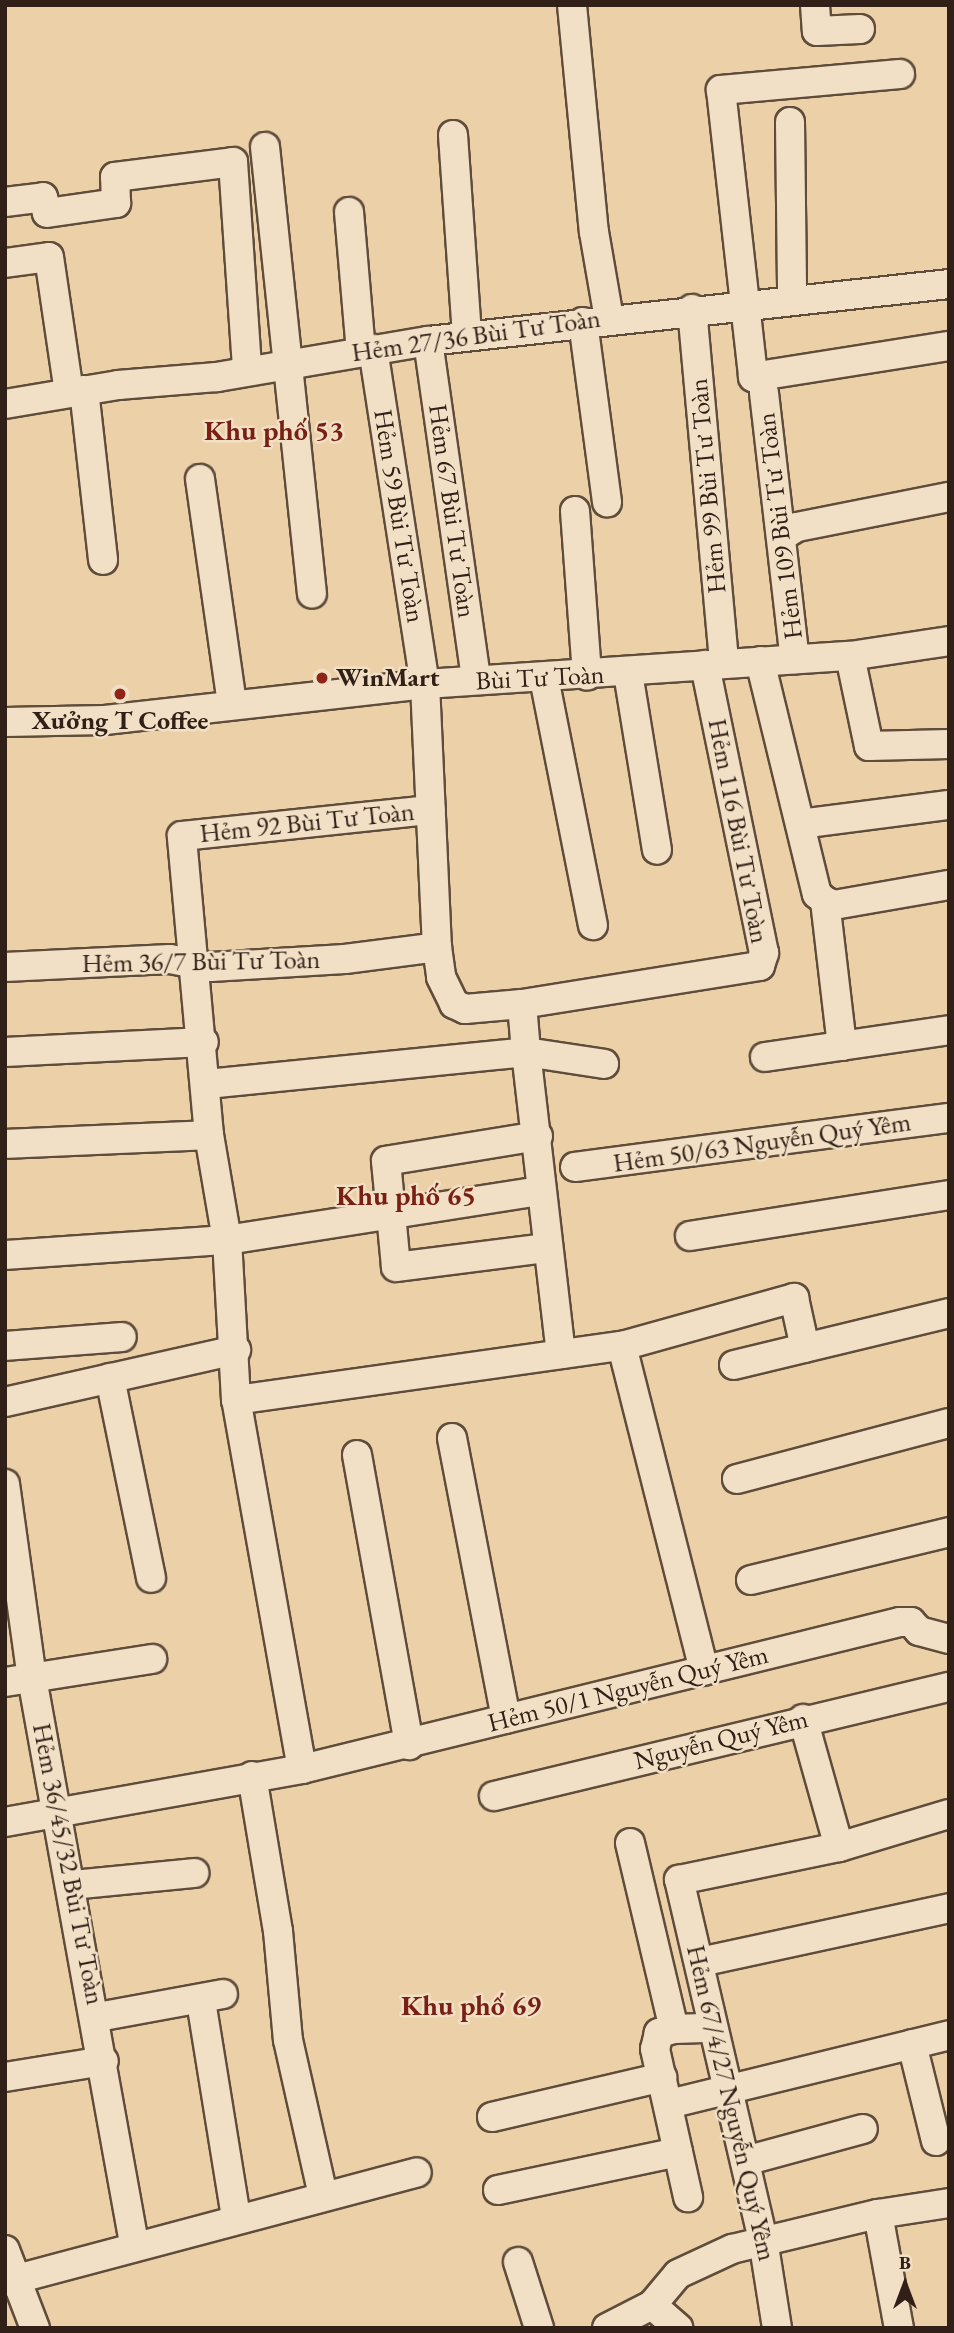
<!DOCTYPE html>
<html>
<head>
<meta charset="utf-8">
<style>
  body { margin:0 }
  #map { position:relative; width:954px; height:2333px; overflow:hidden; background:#ebd0a8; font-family:"EB Garamond",serif }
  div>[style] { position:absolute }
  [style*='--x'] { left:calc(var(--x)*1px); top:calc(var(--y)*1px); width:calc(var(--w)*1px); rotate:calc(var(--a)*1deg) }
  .roads { filter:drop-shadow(2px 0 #5f4c3b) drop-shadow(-2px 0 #5f4c3b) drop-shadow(0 2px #5f4c3b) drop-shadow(0 -2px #5f4c3b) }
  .minor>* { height:28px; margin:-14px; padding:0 14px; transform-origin:14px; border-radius:14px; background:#f2e0c6 }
  .dots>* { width:19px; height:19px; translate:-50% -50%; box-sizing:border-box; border:4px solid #f2e0c6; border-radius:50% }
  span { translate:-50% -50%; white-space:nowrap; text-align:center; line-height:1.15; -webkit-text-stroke:5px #f2e0c6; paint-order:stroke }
  .street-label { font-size:26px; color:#302017 }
  .poi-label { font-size:26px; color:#302017; font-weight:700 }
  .left { translate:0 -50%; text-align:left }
  .neighbourhood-label { font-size:28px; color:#7a1f14; font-weight:700 }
  .frame { position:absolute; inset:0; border:7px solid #302017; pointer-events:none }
  .north { position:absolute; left:870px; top:2249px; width:70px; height:70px; -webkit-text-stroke:5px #f2e0c6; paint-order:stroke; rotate:0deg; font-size:19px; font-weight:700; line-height:28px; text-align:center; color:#302017 }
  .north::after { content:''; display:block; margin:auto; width:24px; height:32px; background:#302017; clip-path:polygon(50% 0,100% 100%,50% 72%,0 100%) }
</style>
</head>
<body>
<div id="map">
  <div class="roads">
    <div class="minor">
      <div style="--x:572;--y:5;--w:228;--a:84.5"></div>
      <div style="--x:594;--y:232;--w:88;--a:80.2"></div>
      <div style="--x:815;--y:5;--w:26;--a:86"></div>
      <div style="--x:817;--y:31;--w:43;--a:-2.7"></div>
      <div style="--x:900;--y:74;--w:180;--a:174.9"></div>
      <div style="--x:721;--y:90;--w:289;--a:83.6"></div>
      <div style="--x:753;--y:377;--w:198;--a:-9"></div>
      <div style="--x:790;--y:122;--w:176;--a:89.3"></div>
      <div style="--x:453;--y:135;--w:201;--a:86"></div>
      <div style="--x:265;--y:147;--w:449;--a:84"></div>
      <div style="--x:5;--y:202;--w:38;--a:-7"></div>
      <div style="--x:43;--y:197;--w:16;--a:76"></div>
      <div style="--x:47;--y:213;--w:70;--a:-8.2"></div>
      <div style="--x:116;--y:203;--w:26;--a:-92"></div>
      <div style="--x:115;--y:177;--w:119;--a:-7.2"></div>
      <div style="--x:233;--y:162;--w:208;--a:86.1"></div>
      <div style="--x:349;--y:212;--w:140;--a:85.1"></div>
      <div style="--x:5;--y:263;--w:44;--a:-7.8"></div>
      <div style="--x:49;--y:257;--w:137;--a:81.6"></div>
      <div style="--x:692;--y:309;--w:356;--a:84.8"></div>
      <div style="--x:583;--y:322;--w:182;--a:82.4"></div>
      <div style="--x:428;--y:341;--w:342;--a:81.9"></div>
      <div style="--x:373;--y:349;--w:339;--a:81.2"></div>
      <div style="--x:425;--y:684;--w:263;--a:87.4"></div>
      <div style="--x:437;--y:947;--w:30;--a:82"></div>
      <div style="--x:441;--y:977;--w:30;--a:64"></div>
      <div style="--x:454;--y:1004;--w:12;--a:24"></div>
      <div style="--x:465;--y:1009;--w:57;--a:-5"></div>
      <div style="--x:522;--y:1004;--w:241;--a:-9.1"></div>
      <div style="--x:760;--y:966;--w:14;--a:-73"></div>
      <div style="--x:764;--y:953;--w:294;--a:-101.6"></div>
      <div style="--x:84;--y:390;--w:171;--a:83.6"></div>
      <div style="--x:764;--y:393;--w:268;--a:83.4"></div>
      <div style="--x:5;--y:404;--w:115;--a:-9.5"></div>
      <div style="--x:118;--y:385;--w:99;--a:-4.6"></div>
      <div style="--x:217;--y:377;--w:214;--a:-9.7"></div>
      <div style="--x:428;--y:341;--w:524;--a:-6.24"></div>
      <div style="--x:200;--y:479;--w:227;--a:81.9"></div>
      <div style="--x:575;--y:511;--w:165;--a:85.8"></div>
      <div style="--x:781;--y:537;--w:19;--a:-32"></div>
      <div style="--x:797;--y:527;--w:155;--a:-11.2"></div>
      <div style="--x:850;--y:656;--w:92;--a:78.1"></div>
      <div style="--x:869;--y:746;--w:80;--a:-1.4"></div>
      <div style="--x:760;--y:661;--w:240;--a:76.3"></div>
      <div style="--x:817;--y:894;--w:11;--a:41"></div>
      <div style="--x:825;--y:901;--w:146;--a:83.3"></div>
      <div style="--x:628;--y:673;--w:179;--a:80.7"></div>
      <div style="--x:544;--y:678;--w:252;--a:78.8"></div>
      <div style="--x:5;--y:722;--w:100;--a:-1.1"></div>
      <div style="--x:105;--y:720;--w:322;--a:-6.4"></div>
      <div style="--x:425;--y:684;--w:426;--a:-3.8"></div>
      <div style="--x:850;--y:656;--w:100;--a:-8.6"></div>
      <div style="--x:800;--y:824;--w:150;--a:-7.3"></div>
      <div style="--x:825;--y:901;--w:10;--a:24"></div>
      <div style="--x:834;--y:905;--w:117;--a:-9.9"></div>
      <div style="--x:5;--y:967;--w:165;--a:-2.8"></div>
      <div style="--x:170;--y:959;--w:42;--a:11"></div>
      <div style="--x:211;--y:967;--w:134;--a:-3.4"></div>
      <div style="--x:345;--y:959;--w:93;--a:-7.4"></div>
      <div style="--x:522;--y:1004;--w:48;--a:85.2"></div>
      <div style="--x:526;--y:1052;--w:79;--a:8.7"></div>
      <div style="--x:5;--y:1052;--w:199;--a:-2.9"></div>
      <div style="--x:765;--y:1057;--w:186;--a:-8.3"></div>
      <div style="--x:207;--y:1084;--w:321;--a:-5.7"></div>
      <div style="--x:526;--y:1052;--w:304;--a:83.4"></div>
      <div style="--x:538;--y:1136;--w:154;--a:170.7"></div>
      <div style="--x:386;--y:1161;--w:106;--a:84.6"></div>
      <div style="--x:396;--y:1267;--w:152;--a:-7.2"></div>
      <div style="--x:5;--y:1144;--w:204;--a:-2.5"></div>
      <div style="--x:575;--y:1167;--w:377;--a:-7.5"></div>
      <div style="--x:690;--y:1236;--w:262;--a:-9"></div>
      <div style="--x:5;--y:1255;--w:223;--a:-3.9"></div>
      <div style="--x:227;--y:1240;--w:317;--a:-8.9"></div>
      <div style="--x:5;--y:1346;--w:117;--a:-4.4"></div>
      <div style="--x:622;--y:1346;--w:335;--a:75.8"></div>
      <div style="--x:734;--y:1365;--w:221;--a:-13.6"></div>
      <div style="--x:110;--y:1378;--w:204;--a:78.4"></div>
      <div style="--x:236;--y:1400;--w:390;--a:-8"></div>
      <div style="--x:622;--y:1346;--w:179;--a:-15.6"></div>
      <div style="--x:794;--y:1298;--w:51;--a:77.6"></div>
      <div style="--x:5;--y:1402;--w:237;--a:-12.7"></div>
      <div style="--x:452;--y:1438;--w:286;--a:79.1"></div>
      <div style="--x:357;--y:1455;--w:295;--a:79.8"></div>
      <div style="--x:737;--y:1479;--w:219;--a:-14.8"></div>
      <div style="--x:5;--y:1484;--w:196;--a:82.1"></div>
      <div style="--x:32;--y:1678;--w:574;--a:79.77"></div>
      <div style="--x:751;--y:1580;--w:204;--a:-13.6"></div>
      <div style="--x:5;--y:1682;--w:149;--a:-8.9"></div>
      <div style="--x:803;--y:1719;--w:133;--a:74.3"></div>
      <div style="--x:302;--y:1769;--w:375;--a:-100.1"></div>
      <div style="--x:236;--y:1400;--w:160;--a:-93.2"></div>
      <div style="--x:227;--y:1240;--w:107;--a:-99.7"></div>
      <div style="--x:209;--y:1135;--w:300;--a:-95.2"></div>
      <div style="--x:182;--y:836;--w:250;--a:-6"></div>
      <div style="--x:252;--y:1776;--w:157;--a:80.5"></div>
      <div style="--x:278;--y:1931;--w:109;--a:84.8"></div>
      <div style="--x:288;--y:2040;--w:159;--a:77.3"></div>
      <div style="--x:494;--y:1796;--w:468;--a:-13.5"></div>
      <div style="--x:5;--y:1822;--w:302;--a:-10.1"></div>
      <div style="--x:302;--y:1769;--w:616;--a:-13.81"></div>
      <div style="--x:900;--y:1622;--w:11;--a:0"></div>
      <div style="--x:911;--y:1622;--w:12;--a:48"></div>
      <div style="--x:919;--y:1631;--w:31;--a:15"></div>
      <div style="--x:630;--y:1843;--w:191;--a:76.7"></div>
      <div style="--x:674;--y:2029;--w:37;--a:-2"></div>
      <div style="--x:72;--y:1885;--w:123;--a:-5.6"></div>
      <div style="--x:700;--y:1962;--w:255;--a:-12.2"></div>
      <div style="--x:201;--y:2001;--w:219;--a:80.8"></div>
      <div style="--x:98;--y:2017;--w:127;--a:-10.4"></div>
      <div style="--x:674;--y:2029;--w:16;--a:165"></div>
      <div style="--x:659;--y:2033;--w:16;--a:104"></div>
      <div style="--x:655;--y:2049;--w:152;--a:77.4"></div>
      <div style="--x:912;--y:2044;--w:100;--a:76.1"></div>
      <div style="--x:5;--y:2077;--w:100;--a:-9.2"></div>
      <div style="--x:669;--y:2104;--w:288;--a:-13.8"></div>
      <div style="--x:492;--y:2117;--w:175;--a:-13.2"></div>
      <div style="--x:745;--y:2161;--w:122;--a:-15.2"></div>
      <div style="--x:498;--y:2190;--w:184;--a:-11.9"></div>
      <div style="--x:878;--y:2214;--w:116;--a:79.6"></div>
      <div style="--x:5;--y:2250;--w:84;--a:69"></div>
      <div style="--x:518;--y:2262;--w:69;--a:72.3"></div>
      <div style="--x:5;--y:2282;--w:426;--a:-14.9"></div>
      <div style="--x:652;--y:2305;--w:35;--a:41"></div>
      <div style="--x:607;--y:2328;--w:51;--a:-27.1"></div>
      <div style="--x:652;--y:2305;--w:40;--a:-50"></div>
      <div style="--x:678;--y:2274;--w:60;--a:-24.8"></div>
      <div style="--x:732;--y:2249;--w:150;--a:-13.5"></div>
      <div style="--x:878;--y:2214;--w:72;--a:-8.8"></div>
      <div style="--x:777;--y:2328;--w:89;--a:-99"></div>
      <div style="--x:763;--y:2240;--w:370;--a:-103.1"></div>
      <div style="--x:679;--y:1880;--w:163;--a:-11.7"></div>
      <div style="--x:839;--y:1847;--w:115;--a:-16.7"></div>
    </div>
  </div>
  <div class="dots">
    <div style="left:322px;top:678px;background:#8f2418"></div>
    <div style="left:120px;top:694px;background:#8f2418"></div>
  </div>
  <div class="street-label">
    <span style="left:476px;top:336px;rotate:-8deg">Hẻm 27/36 Bùi Tư Toàn</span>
    <span style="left:708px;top:486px;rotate:-95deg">Hẻm 99 Bùi Tư Toàn</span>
    <span style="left:452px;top:511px;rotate:82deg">Hẻm 67 Bùi Tư Toàn</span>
    <span style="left:399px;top:516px;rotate:81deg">Hẻm 59 Bùi Tư Toàn</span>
    <span style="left:780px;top:526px;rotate:-97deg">Hẻm 109 Bùi Tư Toàn</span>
    <span style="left:540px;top:678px;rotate:-3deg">Bùi Tư Toàn</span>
    <span style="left:307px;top:823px;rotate:-6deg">Hẻm 92 Bùi Tư Toàn</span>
    <span style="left:738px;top:831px;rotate:79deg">Hẻm 116 Bùi Tư Toàn</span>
    <span style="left:201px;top:962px;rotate:-1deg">Hẻm 36/7 Bùi Tư Toàn</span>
    <span style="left:762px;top:1143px;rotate:-8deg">Hẻm 50/63 Nguyễn Quý Yêm</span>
    <span style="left:628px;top:1689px;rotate:-14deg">Hẻm 50/1 Nguyễn Quý Yêm</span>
    <span style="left:721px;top:1740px;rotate:-14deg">Nguyễn Quý Yêm</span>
    <span style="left:68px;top:1864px;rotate:79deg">Hẻm 36/45/32 Bùi Tư Toàn</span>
    <span style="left:731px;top:2103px;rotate:77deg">Hẻm 67/4/27 Nguyễn Quý Yêm</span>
  </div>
  <div class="poi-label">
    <span class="left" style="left:336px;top:678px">WinMart</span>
    <span style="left:120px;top:721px">Xưởng T Coffee</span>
  </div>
  <div class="neighbourhood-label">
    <span style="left:274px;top:430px">Khu phố 53</span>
    <span style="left:406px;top:1195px">Khu phố 65</span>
    <span style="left:471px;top:2005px">Khu phố 69</span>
  </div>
  <div class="frame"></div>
  <div class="north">B</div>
</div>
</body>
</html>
